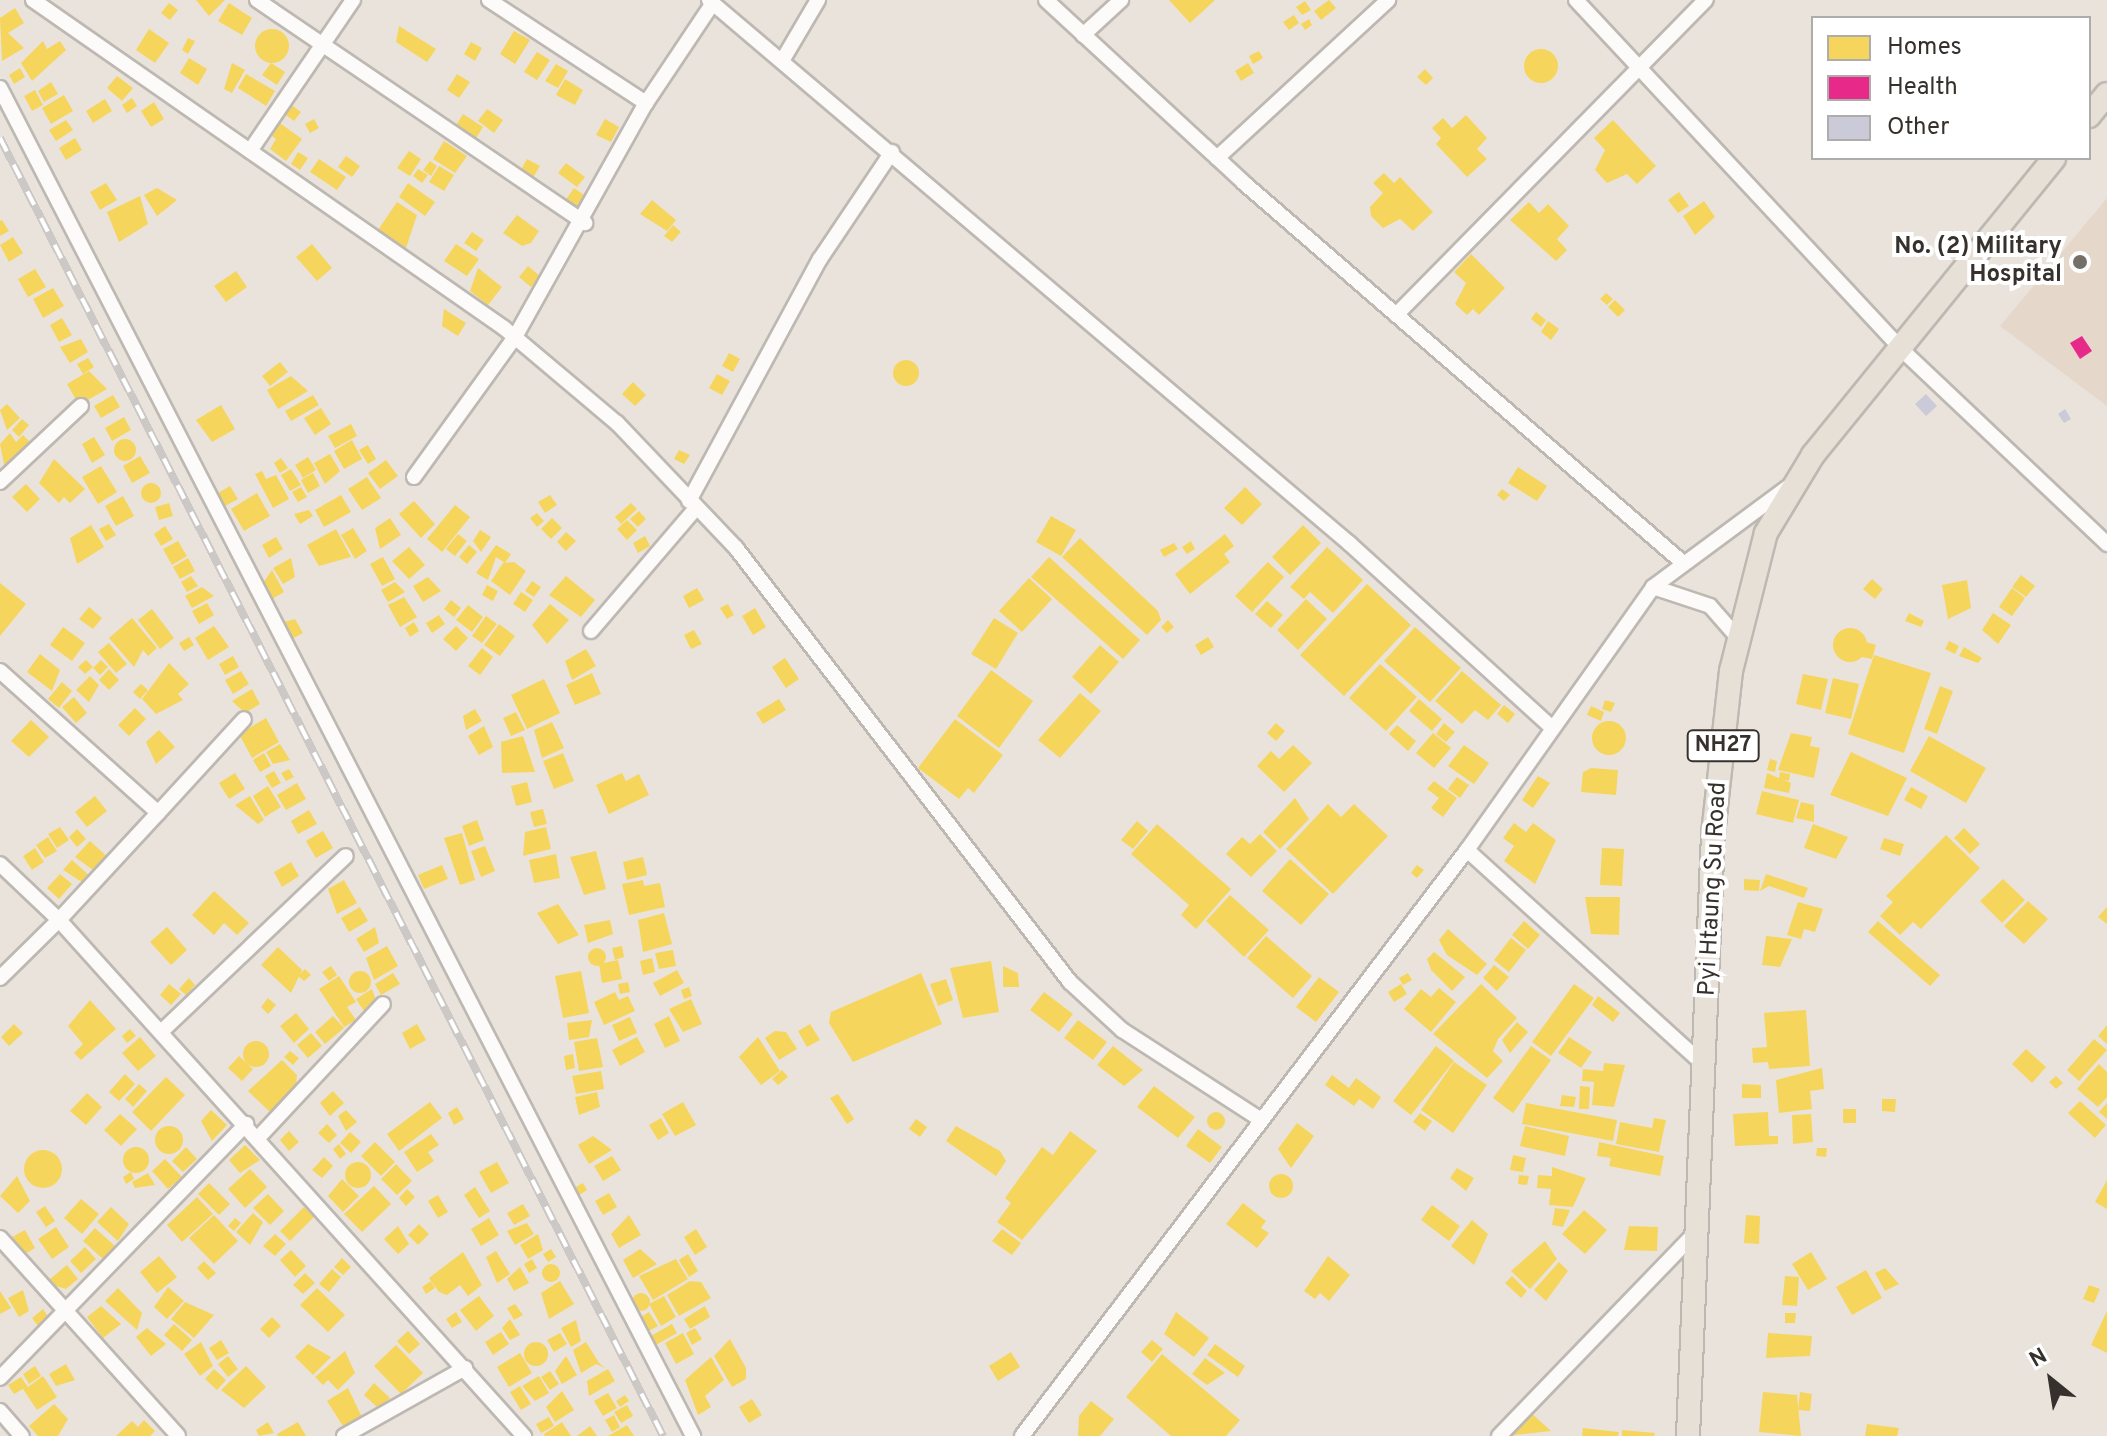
<!DOCTYPE html>
<html>
<head>
<meta charset="utf-8">
<style>
  body { margin:0 }
  #map { position:relative; width:2107px; height:1436px; overflow:hidden; background:#eae3dc; font-family:Overpass,sans-serif }
  div>[style] { position:absolute }
  [style*='--x'] { left:calc(var(--x)*1px); top:calc(var(--y)*1px); width:calc(var(--w)*1px); rotate:calc(var(--a)*1deg) }
  .built>* { inset:0; background:#e5d8cb }
  .homes>* { inset:0; background:#f6d55c }
  .round { border-radius:50% }
  .health>* { inset:0; background:#e7298a }
  .building>* { inset:0; background:#cbcad8 }
  .roads { filter:drop-shadow(2px 0 #bdb8b2) drop-shadow(-2px 0 #bdb8b2) drop-shadow(0 2px #bdb8b2) drop-shadow(0 -2px #bdb8b2) }
  .minor>* { height:14px; margin:-7px; padding:0 7px; transform-origin:7px; border-radius:7px; background:#fcfbfa }
  .trunk>* { height:22px; margin:-11px; padding:0 11px; transform-origin:11px; border-radius:11px; background:#e7e0d7 }
  .rail>* { height:8px; margin-top:-4px; transform-origin:0; background:repeating-linear-gradient(90deg,#fff 0 15px,#cbc8c6 0 30px); box-sizing:border-box; border-block:2px solid #cbc8c6 }
  .dots>* { width:22px; height:22px; translate:-50% -50%; box-sizing:border-box; border:4px solid #fff; border-radius:50% }
  span { translate:-50% -50%; white-space:nowrap; text-align:center; line-height:1.15; -webkit-text-stroke:8px #fff; paint-order:stroke }
  .shield-label span { padding:2px 6px; background:#fff; border:2px solid; border-radius:6px; -webkit-text-stroke-width:0 }
  .shield-label { font-size:22px; color:#36312c; font-weight:700 }
  .poi-label { font-size:24px; color:#36312c; font-weight:700 }
  .right { translate:-100% -50%; text-align:right }
  .street-label { font-size:24px; color:#36312c }
  .legend { position:absolute; left:1811px; top:16px; width:280px; height:144px; box-sizing:border-box; background:#fff; border:2px solid #afadab; margin:0; padding:10px 14px; list-style:none; font-size:24px; color:#36312c }
  .legend li { display:flex; align-items:center; gap:16px; height:40px }
  .legend b { width:40px; border:2px solid #afadab }
  .north { position:absolute; left:2011px; top:1340px; width:80px; height:80px; -webkit-text-stroke:6px #fff; paint-order:stroke; rotate:330deg; font-size:22px; font-weight:700; line-height:32px; text-align:center; color:#36312c }
  .north::after { content:''; display:block; margin:auto; width:28px; height:36px; background:#36312c; clip-path:polygon(50% 0,100% 100%,50% 72%,0 100%) }
</style>
</head>
<body>
<div id="map">
  <div class="built">
    <div style="clip-path:polygon(2107px 198px,2107px 406px,2000px 326px)"></div>
  </div>
  <div class="homes">
    <div style="clip-path:polygon(196px 0,225px 0,209px 16px)"></div>
    <div style="clip-path:polygon(1169px 0,1215px 0,1190px 23px)"></div>
    <div style="clip-path:polygon(1329px 0,1336px 8px,1321px 20px,1314px 11px)"></div>
    <div style="clip-path:polygon(1305px 1px,1311px 10px,1302px 15px,1296px 7px)"></div>
    <div style="clip-path:polygon(169px 3px,178px 10px,170px 20px,161px 13px)"></div>
    <div style="clip-path:polygon(229px 3px,252px 18px,242px 35px,218px 21px)"></div>
    <div style="clip-path:polygon(15px 8px,24px 23px,8px 33px,24px 48px,2px 61px,0 18px)"></div>
    <div style="clip-path:polygon(1294px 15px,1299px 23px,1289px 30px,1283px 22px)"></div>
    <div style="clip-path:polygon(1309px 19px,1312px 25px,1305px 30px,1301px 24px)"></div>
    <div style="clip-path:polygon(399px 26px,436px 49px,427px 62px,396px 42px)"></div>
    <div style="clip-path:polygon(149px 29px,169px 43px,155px 63px,136px 50px)"></div>
    <div class="round" style="left:255px;top:29px;width:34px;height:34px"></div>
    <div style="clip-path:polygon(514px 31px,530px 40px,515px 64px,500px 54px)"></div>
    <div style="clip-path:polygon(188px 38px,195px 41px,188px 54px,182px 50px)"></div>
    <div style="clip-path:polygon(43px 41px,47px 49px,60px 41px,66px 50px,32px 81px,21px 63px)"></div>
    <div style="clip-path:polygon(471px 42px,482px 48px,475px 61px,464px 54px)"></div>
    <div class="round" style="left:1524px;top:49px;width:34px;height:34px"></div>
    <div style="clip-path:polygon(1259px 51px,1263px 58px,1253px 64px,1249px 56px)"></div>
    <div style="clip-path:polygon(537px 52px,550px 60px,537px 80px,524px 72px)"></div>
    <div style="clip-path:polygon(189px 58px,207px 69px,198px 85px,180px 73px)"></div>
    <div style="clip-path:polygon(232px 63px,245px 70px,232px 93px,224px 89px)"></div>
    <div style="clip-path:polygon(271px 63px,285px 72px,277px 85px,262px 75px)"></div>
    <div style="clip-path:polygon(1248px 63px,1254px 73px,1241px 81px,1235px 71px)"></div>
    <div style="clip-path:polygon(556px 64px,568px 71px,558px 88px,545px 81px)"></div>
    <div style="clip-path:polygon(20px 68px,25px 77px,14px 84px,9px 75px)"></div>
    <div style="clip-path:polygon(1425px 69px,1433px 78px,1426px 85px,1417px 77px)"></div>
    <div style="clip-path:polygon(246px 74px,275px 91px,266px 106px,238px 88px)"></div>
    <div style="clip-path:polygon(457px 74px,470px 82px,459px 98px,447px 90px)"></div>
    <div style="clip-path:polygon(117px 76px,133px 88px,122px 101px,107px 88px)"></div>
    <div style="clip-path:polygon(565px 79px,583px 90px,575px 105px,556px 95px)"></div>
    <div style="clip-path:polygon(51px 82px,58px 94px,44px 102px,38px 91px)"></div>
    <div style="clip-path:polygon(35px 90px,43px 105px,32px 111px,24px 96px)"></div>
    <div style="clip-path:polygon(64px 95px,73px 111px,51px 124px,42px 108px)"></div>
    <div style="clip-path:polygon(132px 98px,137px 106px,127px 113px,122px 105px)"></div>
    <div style="clip-path:polygon(105px 99px,112px 111px,93px 123px,86px 111px)"></div>
    <div style="clip-path:polygon(154px 102px,164px 119px,151px 127px,141px 111px)"></div>
    <div style="clip-path:polygon(289px 103px,301px 112px,294px 121px,283px 113px)"></div>
    <div style="clip-path:polygon(487px 109px,503px 120px,494px 133px,478px 121px)"></div>
    <div style="clip-path:polygon(463px 114px,483px 127px,473px 143px,453px 130px)"></div>
    <div style="clip-path:polygon(1466px 115px,1487px 138px,1477px 149px,1487px 159px,1467px 177px,1436px 144px,1441px 138px,1432px 128px,1443px 118px,1452px 128px)"></div>
    <div style="clip-path:polygon(314px 119px,319px 128px,310px 133px,305px 124px)"></div>
    <div style="clip-path:polygon(605px 119px,619px 127px,611px 142px,596px 135px)"></div>
    <div style="clip-path:polygon(66px 120px,73px 130px,56px 141px,49px 130px)"></div>
    <div style="clip-path:polygon(1613px 120px,1656px 166px,1637px 184px,1627px 174px,1607px 183px,1595px 170px,1605px 150px,1594px 138px)"></div>
    <div style="clip-path:polygon(277px 121px,302px 139px,286px 161px,270px 149px,276px 139px,268px 133px)"></div>
    <div style="clip-path:polygon(75px 138px,82px 150px,66px 160px,59px 148px)"></div>
    <div style="clip-path:polygon(444px 141px,467px 156px,455px 173px,433px 159px)"></div>
    <div style="clip-path:polygon(409px 151px,421px 159px,410px 176px,397px 168px)"></div>
    <div style="clip-path:polygon(298px 152px,308px 158px,300px 170px,291px 164px)"></div>
    <div style="clip-path:polygon(346px 156px,360px 166px,352px 177px,338px 167px)"></div>
    <div style="clip-path:polygon(319px 159px,346px 177px,337px 190px,310px 172px)"></div>
    <div style="clip-path:polygon(527px 159px,540px 166px,531px 181px,519px 173px)"></div>
    <div style="clip-path:polygon(430px 161px,437px 166px,431px 176px,423px 170px)"></div>
    <div style="clip-path:polygon(566px 163px,585px 177px,577px 187px,558px 173px)"></div>
    <div style="clip-path:polygon(439px 166px,454px 175px,444px 191px,429px 182px)"></div>
    <div style="clip-path:polygon(418px 169px,428px 175px,422px 183px,413px 176px)"></div>
    <div style="clip-path:polygon(1384px 173px,1394px 183px,1400px 177px,1433px 212px,1413px 231px,1400px 219px,1383px 228px,1371px 216px,1370px 207px,1383px 193px,1373px 183px)"></div>
    <div style="clip-path:polygon(106px 183px,117px 200px,100px 210px,90px 192px)"></div>
    <div style="clip-path:polygon(408px 183px,435px 202px,425px 216px,399px 197px)"></div>
    <div style="clip-path:polygon(157px 188px,177px 200px,157px 216px,144px 195px)"></div>
    <div style="clip-path:polygon(574px 188px,587px 197px,577px 210px,565px 201px)"></div>
    <div style="clip-path:polygon(1679px 192px,1689px 206px,1678px 213px,1668px 200px)"></div>
    <div style="clip-path:polygon(140px 196px,148px 224px,119px 242px,107px 212px)"></div>
    <div style="clip-path:polygon(652px 200px,676px 220px,667px 231px,640px 214px)"></div>
    <div style="clip-path:polygon(1704px 201px,1715px 217px,1695px 235px,1683px 216px)"></div>
    <div style="clip-path:polygon(397px 202px,417px 215px,406px 248px,378px 230px)"></div>
    <div style="clip-path:polygon(1529px 202px,1539px 213px,1548px 204px,1569px 226px,1557px 239px,1567px 250px,1556px 261px,1510px 220px)"></div>
    <div style="clip-path:polygon(517px 215px,539px 231px,531px 243px,522px 246px,503px 233px)"></div>
    <div style="clip-path:polygon(2px 220px,9px 231px,0 236px,0 221px)"></div>
    <div style="clip-path:polygon(673px 225px,681px 232px,672px 242px,664px 236px)"></div>
    <div style="clip-path:polygon(472px 232px,484px 240px,476px 251px,464px 243px)"></div>
    <div style="clip-path:polygon(13px 237px,23px 253px,9px 262px,0 245px)"></div>
    <div style="clip-path:polygon(312px 244px,332px 268px,317px 281px,296px 257px)"></div>
    <div style="clip-path:polygon(456px 244px,479px 259px,467px 276px,444px 261px)"></div>
    <div style="clip-path:polygon(1471px 254px,1505px 288px,1479px 315px,1473px 309px,1467px 315px,1455px 304px,1466px 283px,1454px 272px)"></div>
    <div style="clip-path:polygon(528px 266px,540px 276px,531px 287px,519px 277px)"></div>
    <div style="clip-path:polygon(478px 268px,502px 287px,488px 305px,470px 291px)"></div>
    <div style="clip-path:polygon(35px 269px,46px 287px,28px 297px,18px 279px)"></div>
    <div style="clip-path:polygon(236px 271px,247px 287px,226px 302px,214px 286px)"></div>
    <div style="clip-path:polygon(53px 288px,64px 306px,43px 318px,33px 299px)"></div>
    <div style="clip-path:polygon(1606px 293px,1613px 299px,1607px 305px,1600px 299px)"></div>
    <div style="clip-path:polygon(1615px 300px,1625px 310px,1618px 317px,1608px 307px)"></div>
    <div style="clip-path:polygon(444px 309px,466px 323px,458px 336px,442px 326px)"></div>
    <div style="clip-path:polygon(1536px 312px,1546px 320px,1541px 327px,1531px 319px)"></div>
    <div style="clip-path:polygon(62px 318px,72px 335px,59px 342px,50px 325px)"></div>
    <div style="clip-path:polygon(1548px 321px,1559px 329px,1551px 340px,1541px 332px)"></div>
    <div style="clip-path:polygon(81px 339px,88px 352px,70px 363px,60px 347px)"></div>
    <div style="clip-path:polygon(729px 353px,740px 359px,733px 372px,722px 366px)"></div>
    <div style="clip-path:polygon(88px 358px,94px 367px,83px 374px,77px 364px)"></div>
    <div class="round" style="left:893px;top:360px;width:26px;height:26px"></div>
    <div style="clip-path:polygon(280px 362px,288px 372px,270px 386px,262px 376px)"></div>
    <div style="clip-path:polygon(89px 371px,107px 389px,79px 405px,67px 384px)"></div>
    <div style="clip-path:polygon(717px 374px,730px 381px,722px 395px,709px 388px)"></div>
    <div style="clip-path:polygon(291px 376px,308px 391px,278px 409px,267px 390px)"></div>
    <div style="clip-path:polygon(633px 382px,646px 395px,635px 406px,622px 394px)"></div>
    <div style="clip-path:polygon(113px 395px,120px 407px,101px 418px,94px 406px)"></div>
    <div style="clip-path:polygon(313px 395px,319px 405px,291px 421px,285px 411px)"></div>
    <div style="clip-path:polygon(7px 404px,20px 418px,7px 430px,0 410px)"></div>
    <div style="clip-path:polygon(221px 405px,235px 429px,212px 442px,196px 420px)"></div>
    <div style="clip-path:polygon(321px 408px,331px 424px,315px 435px,304px 418px)"></div>
    <div style="clip-path:polygon(124px 417px,131px 430px,112px 441px,105px 428px)"></div>
    <div style="clip-path:polygon(22px 419px,29px 425px,19px 437px,12px 430px)"></div>
    <div style="clip-path:polygon(351px 424px,357px 436px,335px 448px,328px 436px)"></div>
    <div style="clip-path:polygon(10px 433px,16px 442px,23px 435px,30px 442px,5px 469px,0 444px)"></div>
    <div style="clip-path:polygon(94px 437px,105px 455px,92px 463px,82px 444px)"></div>
    <div class="round" style="left:114px;top:439px;width:22px;height:22px"></div>
    <div style="clip-path:polygon(352px 440px,362px 459px,344px 469px,334px 451px)"></div>
    <div style="clip-path:polygon(368px 445px,376px 459px,368px 464px,359px 450px)"></div>
    <div style="clip-path:polygon(679px 450px,690px 455px,684px 464px,674px 459px)"></div>
    <div style="clip-path:polygon(330px 454px,340px 471px,325px 484px,314px 463px)"></div>
    <div style="clip-path:polygon(140px 456px,150px 473px,132px 483px,123px 466px)"></div>
    <div style="clip-path:polygon(308px 457px,316px 470px,303px 478px,295px 465px)"></div>
    <div style="clip-path:polygon(281px 458px,288px 468px,280px 473px,274px 463px)"></div>
    <div style="clip-path:polygon(54px 459px,85px 489px,70px 503px,64px 497px,59px 503px,39px 483px)"></div>
    <div style="clip-path:polygon(386px 460px,398px 476px,380px 489px,368px 473px)"></div>
    <div style="clip-path:polygon(101px 466px,117px 492px,98px 504px,82px 477px)"></div>
    <div style="clip-path:polygon(1518px 467px,1547px 486px,1537px 501px,1508px 483px)"></div>
    <div style="clip-path:polygon(291px 469px,301px 485px,290px 491px,281px 475px)"></div>
    <div style="clip-path:polygon(262px 471px,266px 479px,276px 475px,289px 499px,273px 508px,255px 474px)"></div>
    <div style="clip-path:polygon(313px 473px,320px 486px,308px 493px,301px 480px)"></div>
    <div style="clip-path:polygon(367px 477px,381px 498px,362px 510px,348px 489px)"></div>
    <div class="round" style="left:141px;top:483px;width:20px;height:20px"></div>
    <div style="clip-path:polygon(26px 484px,40px 499px,27px 512px,12px 497px)"></div>
    <div style="clip-path:polygon(230px 486px,238px 499px,225px 506px,218px 493px)"></div>
    <div style="clip-path:polygon(301px 487px,307px 497px,298px 502px,292px 492px)"></div>
    <div style="clip-path:polygon(1245px 487px,1262px 504px,1242px 525px,1224px 508px)"></div>
    <div style="clip-path:polygon(1502px 489px,1510px 495px,1504px 501px,1497px 495px)"></div>
    <div style="clip-path:polygon(257px 493px,270px 516px,244px 531px,231px 509px)"></div>
    <div style="clip-path:polygon(341px 495px,351px 512px,324px 527px,315px 510px)"></div>
    <div style="clip-path:polygon(550px 495px,557px 505px,545px 513px,538px 502px)"></div>
    <div style="clip-path:polygon(123px 496px,134px 516px,116px 526px,105px 506px)"></div>
    <div style="clip-path:polygon(414px 501px,435px 524px,421px 538px,399px 514px)"></div>
    <div style="clip-path:polygon(169px 503px,173px 516px,159px 520px,155px 507px)"></div>
    <div style="clip-path:polygon(631px 503px,637px 509px,621px 524px,615px 517px)"></div>
    <div style="clip-path:polygon(455px 505px,470px 517px,442px 552px,427px 539px)"></div>
    <div style="clip-path:polygon(309px 510px,313px 516px,300px 524px,294px 514px)"></div>
    <div style="clip-path:polygon(639px 511px,646px 519px,638px 527px,630px 519px)"></div>
    <div style="clip-path:polygon(537px 513px,544px 521px,537px 527px,530px 518px)"></div>
    <div style="clip-path:polygon(1051px 516px,1076px 530px,1061px 556px,1036px 542px)"></div>
    <div style="clip-path:polygon(390px 518px,401px 535px,380px 549px,375px 528px)"></div>
    <div style="clip-path:polygon(552px 518px,562px 528px,551px 539px,541px 529px)"></div>
    <div style="clip-path:polygon(627px 520px,637px 530px,627px 540px,617px 529px)"></div>
    <div style="clip-path:polygon(109px 524px,116px 535px,106px 541px,99px 529px)"></div>
    <div style="clip-path:polygon(91px 525px,104px 547px,77px 564px,70px 538px)"></div>
    <div style="clip-path:polygon(1303px 525px,1321px 543px,1290px 575px,1272px 557px)"></div>
    <div style="clip-path:polygon(165px 526px,173px 539px,161px 546px,154px 534px)"></div>
    <div style="clip-path:polygon(353px 528px,367px 551px,355px 559px,341px 535px)"></div>
    <div style="clip-path:polygon(336px 529px,351px 557px,319px 566px,307px 545px)"></div>
    <div style="clip-path:polygon(480px 530px,491px 537px,481px 552px,473px 541px)"></div>
    <div style="clip-path:polygon(566px 532px,576px 541px,566px 551px,557px 542px)"></div>
    <div style="clip-path:polygon(458px 534px,467px 541px,455px 556px,446px 549px)"></div>
    <div style="clip-path:polygon(1225px 534px,1234px 546px,1224px 554px,1230px 562px,1190px 594px,1175px 574px)"></div>
    <div style="clip-path:polygon(645px 536px,650px 546px,638px 553px,633px 543px)"></div>
    <div style="clip-path:polygon(276px 537px,283px 549px,269px 558px,262px 545px)"></div>
    <div style="clip-path:polygon(1080px 538px,1158px 611px,1161px 620px,1147px 635px,1062px 557px)"></div>
    <div style="clip-path:polygon(178px 541px,187px 556px,172px 565px,163px 549px)"></div>
    <div style="clip-path:polygon(1191px 541px,1195px 549px,1187px 554px,1182px 547px)"></div>
    <div style="clip-path:polygon(1174px 543px,1178px 549px,1164px 557px,1160px 550px)"></div>
    <div style="clip-path:polygon(469px 545px,477px 552px,467px 564px,459px 557px)"></div>
    <div style="clip-path:polygon(496px 545px,511px 554px,505px 563px,496px 557px,488px 580px,476px 573px)"></div>
    <div style="clip-path:polygon(409px 547px,425px 565px,409px 579px,392px 561px)"></div>
    <div style="clip-path:polygon(1327px 547px,1363px 580px,1333px 613px,1310px 592px,1304px 599px,1290px 587px)"></div>
    <div style="clip-path:polygon(383px 557px,395px 579px,382px 586px,370px 564px)"></div>
    <div style="clip-path:polygon(1049px 557px,1140px 640px,1123px 659px,1031px 577px)"></div>
    <div style="clip-path:polygon(188px 558px,195px 571px,180px 579px,173px 567px)"></div>
    <div style="clip-path:polygon(291px 558px,295px 577px,283px 584px,273px 568px)"></div>
    <div style="clip-path:polygon(514px 562px,526px 571px,510px 595px,491px 581px,503px 563px)"></div>
    <div style="clip-path:polygon(1268px 562px,1284px 577px,1252px 612px,1235px 596px)"></div>
    <div style="clip-path:polygon(272px 570px,284px 592px,272px 599px,263px 583px)"></div>
    <div style="clip-path:polygon(2021px 575px,2035px 586px,2026px 597px,2012px 587px)"></div>
    <div style="clip-path:polygon(191px 576px,198px 586px,187px 592px,181px 582px)"></div>
    <div style="clip-path:polygon(566px 576px,595px 600px,581px 617px,549px 595px)"></div>
    <div style="clip-path:polygon(428px 577px,441px 591px,423px 602px,413px 586px)"></div>
    <div style="clip-path:polygon(1029px 578px,1052px 599px,1022px 632px,999px 611px)"></div>
    <div style="clip-path:polygon(1872px 579px,1883px 589px,1875px 599px,1863px 589px)"></div>
    <div style="clip-path:polygon(1967px 580px,1971px 608px,1948px 619px,1942px 585px)"></div>
    <div style="clip-path:polygon(532px 581px,541px 587px,534px 597px,525px 591px)"></div>
    <div style="clip-path:polygon(395px 582px,405px 592px,388px 602px,381px 590px)"></div>
    <div style="clip-path:polygon(0 583px,26px 604px,0 636px)"></div>
    <div style="clip-path:polygon(1367px 584px,1411px 625px,1344px 696px,1300px 655px)"></div>
    <div style="clip-path:polygon(487px 585px,498px 591px,493px 601px,482px 595px)"></div>
    <div style="clip-path:polygon(202px 587px,214px 596px,192px 608px,185px 596px)"></div>
    <div style="clip-path:polygon(697px 588px,704px 600px,689px 608px,683px 596px)"></div>
    <div style="clip-path:polygon(2012px 588px,2025px 598px,2012px 616px,1999px 607px)"></div>
    <div style="clip-path:polygon(521px 592px,533px 600px,525px 612px,513px 604px)"></div>
    <div style="clip-path:polygon(404px 597px,417px 617px,400px 627px,388px 605px)"></div>
    <div style="clip-path:polygon(1306px 599px,1327px 619px,1298px 650px,1277px 630px)"></div>
    <div style="clip-path:polygon(451px 600px,461px 608px,454px 617px,444px 609px)"></div>
    <div style="clip-path:polygon(1267px 601px,1283px 615px,1271px 628px,1255px 614px)"></div>
    <div style="clip-path:polygon(207px 603px,214px 615px,199px 624px,192px 611px)"></div>
    <div style="clip-path:polygon(550px 604px,569px 620px,547px 644px,532px 625px)"></div>
    <div style="clip-path:polygon(728px 604px,734px 615px,727px 619px,720px 608px)"></div>
    <div style="clip-path:polygon(468px 605px,483px 617px,472px 632px,456px 620px)"></div>
    <div style="clip-path:polygon(89px 607px,102px 618px,93px 629px,79px 619px)"></div>
    <div style="clip-path:polygon(755px 608px,766px 627px,753px 635px,742px 616px)"></div>
    <div style="clip-path:polygon(152px 609px,174px 638px,160px 649px,138px 620px)"></div>
    <div style="clip-path:polygon(1909px 613px,1924px 621px,1921px 627px,1905px 621px)"></div>
    <div style="clip-path:polygon(1993px 613px,2011px 625px,1998px 644px,1982px 630px)"></div>
    <div style="clip-path:polygon(439px 615px,445px 624px,432px 633px,426px 623px)"></div>
    <div style="clip-path:polygon(486px 616px,497px 624px,482px 643px,472px 636px)"></div>
    <div style="clip-path:polygon(132px 618px,157px 648px,148px 656px,143px 650px,134px 667px,109px 638px)"></div>
    <div style="clip-path:polygon(994px 618px,1018px 633px,996px 669px,971px 654px)"></div>
    <div style="clip-path:polygon(295px 619px,303px 633px,290px 640px,280px 623px)"></div>
    <div style="clip-path:polygon(1168px 620px,1174px 627px,1167px 633px,1161px 627px)"></div>
    <div style="clip-path:polygon(414px 622px,419px 631px,410px 637px,405px 628px)"></div>
    <div style="clip-path:polygon(499px 624px,515px 636px,500px 656px,484px 645px)"></div>
    <div style="clip-path:polygon(214px 626px,229px 647px,208px 660px,195px 638px)"></div>
    <div style="clip-path:polygon(456px 626px,468px 638px,456px 651px,443px 639px)"></div>
    <div style="clip-path:polygon(63px 627px,85px 643px,72px 661px,50px 645px)"></div>
    <div style="clip-path:polygon(1415px 627px,1461px 668px,1430px 702px,1384px 661px)"></div>
    <div class="round" style="left:1833px;top:628px;width:34px;height:34px"></div>
    <div style="clip-path:polygon(694px 630px,702px 644px,691px 649px,684px 635px)"></div>
    <div style="clip-path:polygon(189px 637px,194px 645px,184px 651px,179px 643px)"></div>
    <div style="clip-path:polygon(1208px 637px,1214px 647px,1201px 655px,1195px 645px)"></div>
    <div style="clip-path:polygon(1949px 641px,1959px 646px,1955px 654px,1945px 649px)"></div>
    <div style="clip-path:polygon(1866px 642px,1876px 645px,1872px 659px,1862px 657px)"></div>
    <div style="clip-path:polygon(109px 643px,127px 664px,116px 673px,98px 652px)"></div>
    <div style="clip-path:polygon(1100px 645px,1119px 662px,1091px 694px,1072px 677px)"></div>
    <div style="clip-path:polygon(1964px 647px,1982px 658px,1978px 663px,1959px 656px)"></div>
    <div style="clip-path:polygon(482px 648px,493px 657px,480px 675px,468px 666px)"></div>
    <div style="clip-path:polygon(586px 649px,596px 666px,572px 680px,565px 661px)"></div>
    <div style="clip-path:polygon(40px 654px,60px 670px,52px 691px,27px 672px)"></div>
    <div style="clip-path:polygon(1874px 655px,1931px 673px,1904px 753px,1848px 734px)"></div>
    <div style="clip-path:polygon(233px 656px,239px 667px,225px 675px,219px 664px)"></div>
    <div style="clip-path:polygon(785px 658px,799px 679px,786px 688px,772px 667px)"></div>
    <div style="clip-path:polygon(86px 660px,93px 667px,85px 674px,78px 667px)"></div>
    <div style="clip-path:polygon(101px 660px,108px 667px,100px 675px,93px 668px)"></div>
    <div style="clip-path:polygon(169px 663px,189px 684px,178px 694px,183px 700px,156px 714px,142px 699px)"></div>
    <div style="clip-path:polygon(1380px 664px,1417px 697px,1386px 731px,1349px 698px)"></div>
    <div style="clip-path:polygon(109px 669px,119px 680px,109px 690px,99px 680px)"></div>
    <div style="clip-path:polygon(991px 670px,1033px 701px,999px 748px,957px 716px)"></div>
    <div style="clip-path:polygon(241px 671px,249px 684px,233px 694px,225px 680px)"></div>
    <div style="clip-path:polygon(1462px 671px,1501px 705px,1488px 720px,1475px 710px,1462px 724px,1435px 701px)"></div>
    <div style="clip-path:polygon(592px 673px,601px 694px,575px 705px,566px 685px)"></div>
    <div style="clip-path:polygon(1803px 674px,1828px 679px,1821px 710px,1796px 704px)"></div>
    <div style="clip-path:polygon(90px 676px,99px 685px,89px 702px,76px 690px)"></div>
    <div style="clip-path:polygon(1833px 678px,1859px 684px,1851px 719px,1825px 713px)"></div>
    <div style="clip-path:polygon(544px 679px,560px 713px,527px 729px,511px 695px)"></div>
    <div style="clip-path:polygon(62px 682px,72px 691px,59px 708px,48px 699px)"></div>
    <div style="clip-path:polygon(141px 684px,148px 690px,140px 699px,133px 692px)"></div>
    <div style="clip-path:polygon(1940px 686px,1953px 691px,1937px 734px,1924px 729px)"></div>
    <div style="clip-path:polygon(252px 689px,260px 704px,245px 713px,232px 701px)"></div>
    <div style="clip-path:polygon(1080px 693px,1101px 711px,1060px 758px,1038px 740px)"></div>
    <div style="clip-path:polygon(74px 697px,87px 713px,76px 723px,62px 707px)"></div>
    <div style="clip-path:polygon(779px 699px,786px 710px,763px 724px,756px 713px)"></div>
    <div style="clip-path:polygon(1419px 699px,1442px 719px,1432px 731px,1409px 711px)"></div>
    <div style="clip-path:polygon(1605px 700px,1615px 703px,1611px 712px,1602px 709px)"></div>
    <div style="clip-path:polygon(1504px 705px,1515px 714px,1508px 723px,1497px 714px)"></div>
    <div style="clip-path:polygon(1591px 706px,1604px 712px,1601px 721px,1587px 715px)"></div>
    <div style="clip-path:polygon(135px 708px,146px 719px,129px 736px,118px 725px)"></div>
    <div style="clip-path:polygon(475px 709px,482px 721px,466px 730px,463px 716px)"></div>
    <div style="clip-path:polygon(516px 712px,525px 730px,511px 736px,503px 718px)"></div>
    <div style="clip-path:polygon(266px 718px,279px 742px,252px 758px,239px 734px)"></div>
    <div style="clip-path:polygon(955px 719px,1003px 755px,974px 793px,968px 788px,959px 799px,918px 768px)"></div>
    <div style="clip-path:polygon(31px 720px,49px 737px,29px 757px,11px 741px)"></div>
    <div class="round" style="left:1592px;top:721px;width:34px;height:34px"></div>
    <div style="clip-path:polygon(552px 722px,564px 748px,542px 758px,534px 730px)"></div>
    <div style="clip-path:polygon(1276px 723px,1285px 731px,1276px 741px,1267px 733px)"></div>
    <div style="clip-path:polygon(1444px 723px,1455px 732px,1446px 742px,1436px 734px)"></div>
    <div style="clip-path:polygon(1397px 725px,1416px 741px,1408px 751px,1389px 734px)"></div>
    <div style="clip-path:polygon(484px 726px,493px 747px,479px 755px,468px 736px)"></div>
    <div style="clip-path:polygon(159px 730px,175px 747px,156px 764px,146px 742px)"></div>
    <div style="clip-path:polygon(1433px 733px,1451px 748px,1434px 768px,1416px 753px)"></div>
    <div style="clip-path:polygon(1791px 733px,1812px 737px,1810px 746px,1820px 748px,1814px 778px,1778px 770px)"></div>
    <div style="clip-path:polygon(523px 736px,535px 772px,502px 773px,501px 742px)"></div>
    <div style="clip-path:polygon(1929px 736px,1986px 768px,1966px 803px,1910px 771px)"></div>
    <div style="clip-path:polygon(280px 744px,290px 760px,273px 764px,266px 752px)"></div>
    <div style="clip-path:polygon(1293px 745px,1312px 763px,1284px 792px,1257px 766px,1271px 751px,1279px 759px)"></div>
    <div style="clip-path:polygon(1464px 745px,1489px 763px,1474px 784px,1448px 766px)"></div>
    <div style="clip-path:polygon(1851px 752px,1907px 778px,1888px 816px,1830px 795px)"></div>
    <div style="clip-path:polygon(264px 753px,271px 766px,260px 772px,253px 760px)"></div>
    <div style="clip-path:polygon(563px 753px,574px 781px,554px 789px,543px 761px)"></div>
    <div style="clip-path:polygon(1770px 759px,1777px 761px,1775px 772px,1767px 770px)"></div>
    <div style="clip-path:polygon(1591px 768px,1618px 770px,1616px 795px,1581px 792px,1583px 772px)"></div>
    <div style="clip-path:polygon(289px 769px,294px 777px,286px 781px,281px 773px)"></div>
    <div style="clip-path:polygon(274px 771px,281px 783px,272px 788px,265px 776px)"></div>
    <div style="clip-path:polygon(1780px 772px,1790px 774px,1789px 781px,1779px 779px)"></div>
    <div style="clip-path:polygon(235px 773px,245px 789px,229px 799px,219px 783px)"></div>
    <div style="clip-path:polygon(622px 773px,626px 781px,639px 774px,649px 795px,609px 814px,596px 785px)"></div>
    <div style="clip-path:polygon(1767px 773px,1791px 783px,1789px 793px,1764px 788px)"></div>
    <div style="clip-path:polygon(1538px 776px,1550px 783px,1533px 808px,1522px 800px)"></div>
    <div style="clip-path:polygon(1457px 777px,1469px 785px,1460px 798px,1448px 789px)"></div>
    <div style="clip-path:polygon(1434px 781px,1457px 798px,1443px 817px,1431px 808px,1439px 798px,1427px 789px)"></div>
    <div style="clip-path:polygon(527px 782px,532px 802px,516px 806px,511px 786px)"></div>
    <div style="clip-path:polygon(297px 783px,306px 799px,286px 810px,277px 795px)"></div>
    <div style="clip-path:polygon(268px 786px,281px 807px,265px 817px,253px 796px)"></div>
    <div style="clip-path:polygon(1911px 787px,1928px 796px,1921px 809px,1904px 800px)"></div>
    <div style="clip-path:polygon(1762px 791px,1799px 800px,1793px 823px,1756px 814px)"></div>
    <div style="clip-path:polygon(95px 796px,107px 811px,87px 827px,75px 812px)"></div>
    <div style="clip-path:polygon(250px 796px,264px 820px,258px 824px,235px 805px)"></div>
    <div style="clip-path:polygon(1295px 798px,1309px 819px,1280px 849px,1263px 832px)"></div>
    <div style="clip-path:polygon(1801px 802px,1814px 805px,1814px 822px,1796px 818px)"></div>
    <div style="clip-path:polygon(1328px 804px,1341px 817px,1354px 804px,1388px 836px,1333px 894px,1286px 849px)"></div>
    <div style="clip-path:polygon(543px 809px,547px 824px,534px 827px,530px 812px)"></div>
    <div style="clip-path:polygon(309px 810px,317px 824px,298px 834px,291px 821px)"></div>
    <div style="clip-path:polygon(477px 820px,484px 840px,469px 846px,462px 826px)"></div>
    <div style="clip-path:polygon(1137px 821px,1148px 831px,1133px 849px,1121px 840px)"></div>
    <div style="clip-path:polygon(1514px 823px,1526px 832px,1533px 823px,1556px 840px,1535px 884px,1504px 861px,1514px 846px,1503px 838px)"></div>
    <div style="clip-path:polygon(1157px 824px,1231px 889px,1196px 929px,1181px 915px,1189px 905px,1131px 854px)"></div>
    <div style="clip-path:polygon(1813px 824px,1848px 837px,1836px 859px,1804px 848px)"></div>
    <div style="clip-path:polygon(60px 827px,69px 840px,57px 848px,48px 834px)"></div>
    <div style="clip-path:polygon(546px 827px,551px 849px,523px 856px,525px 832px)"></div>
    <div style="clip-path:polygon(1964px 828px,1980px 844px,1970px 854px,1954px 838px)"></div>
    <div style="clip-path:polygon(77px 829px,86px 839px,77px 847px,69px 837px)"></div>
    <div style="clip-path:polygon(323px 831px,333px 848px,316px 858px,306px 841px)"></div>
    <div style="clip-path:polygon(462px 833px,475px 880px,460px 885px,444px 838px)"></div>
    <div style="clip-path:polygon(1260px 834px,1277px 851px,1251px 877px,1226px 854px,1242px 837px,1250px 844px)"></div>
    <div style="clip-path:polygon(1946px 835px,1980px 868px,1921px 929px,1913px 922px,1900px 935px,1880px 916px,1893px 902px,1886px 896px)"></div>
    <div style="clip-path:polygon(48px 837px,57px 851px,45px 858px,36px 845px)"></div>
    <div style="clip-path:polygon(1884px 838px,1904px 844px,1900px 856px,1880px 849px)"></div>
    <div style="clip-path:polygon(90px 841px,110px 859px,97px 873px,75px 857px)"></div>
    <div style="clip-path:polygon(485px 846px,495px 871px,481px 877px,471px 851px)"></div>
    <div style="clip-path:polygon(35px 848px,44px 862px,32px 870px,23px 856px)"></div>
    <div style="clip-path:polygon(1602px 848px,1624px 849px,1622px 886px,1600px 885px)"></div>
    <div style="clip-path:polygon(596px 851px,606px 889px,584px 895px,570px 857px)"></div>
    <div style="clip-path:polygon(556px 854px,560px 878px,534px 883px,529px 860px)"></div>
    <div style="clip-path:polygon(643px 857px,647px 875px,627px 880px,623px 862px)"></div>
    <div style="clip-path:polygon(1290px 859px,1329px 894px,1301px 925px,1262px 891px)"></div>
    <div style="clip-path:polygon(72px 860px,91px 877px,85px 884px,63px 870px)"></div>
    <div style="clip-path:polygon(291px 862px,299px 876px,282px 887px,274px 872px)"></div>
    <div style="clip-path:polygon(442px 865px,448px 879px,424px 889px,418px 875px)"></div>
    <div style="clip-path:polygon(1417px 865px,1424px 870px,1417px 878px,1411px 873px)"></div>
    <div style="clip-path:polygon(60px 874px,72px 884px,59px 899px,47px 888px)"></div>
    <div style="clip-path:polygon(1766px 874px,1808px 888px,1804px 898px,1769px 886px,1760px 891px)"></div>
    <div style="clip-path:polygon(1744px 879px,1760px 880px,1759px 891px,1744px 890px)"></div>
    <div style="clip-path:polygon(2003px 879px,2025px 900px,2002px 923px,1980px 901px)"></div>
    <div style="clip-path:polygon(344px 880px,357px 903px,337px 914px,328px 889px)"></div>
    <div style="clip-path:polygon(643px 880px,644px 886px,660px 883px,665px 907px,629px 915px,622px 884px)"></div>
    <div style="clip-path:polygon(214px 891px,249px 923px,237px 935px,224px 923px,214px 935px,192px 915px)"></div>
    <div style="clip-path:polygon(1230px 895px,1269px 930px,1244px 957px,1206px 921px)"></div>
    <div style="clip-path:polygon(1585px 897px,1620px 897px,1619px 935px,1591px 934px)"></div>
    <div style="clip-path:polygon(2028px 901px,2048px 919px,2024px 944px,2004px 926px)"></div>
    <div style="clip-path:polygon(1798px 902px,1823px 909px,1815px 932px,1804px 929px,1801px 939px,1787px 935px)"></div>
    <div style="clip-path:polygon(558px 904px,579px 935px,558px 944px,537px 913px)"></div>
    <div style="clip-path:polygon(360px 907px,368px 921px,349px 932px,341px 918px)"></div>
    <div style="clip-path:polygon(2107px 907px,2107px 924px,2098px 917px)"></div>
    <div style="clip-path:polygon(664px 913px,672px 944px,643px 952px,638px 920px)"></div>
    <div style="clip-path:polygon(610px 920px,613px 934px,588px 943px,584px 925px)"></div>
    <div style="clip-path:polygon(1524px 921px,1540px 935px,1528px 949px,1512px 935px)"></div>
    <div style="clip-path:polygon(1878px 921px,1940px 975px,1930px 986px,1868px 932px)"></div>
    <div style="clip-path:polygon(167px 927px,187px 950px,171px 965px,150px 942px)"></div>
    <div style="clip-path:polygon(375px 927px,379px 943px,364px 952px,356px 939px)"></div>
    <div style="clip-path:polygon(1448px 929px,1487px 964px,1477px 975px,1447px 955px,1439px 940px)"></div>
    <div style="clip-path:polygon(1266px 936px,1312px 976px,1293px 998px,1247px 958px)"></div>
    <div style="clip-path:polygon(1766px 936px,1792px 939px,1780px 967px,1762px 965px)"></div>
    <div style="clip-path:polygon(1511px 938px,1526px 950px,1509px 972px,1494px 960px)"></div>
    <div style="clip-path:polygon(387px 946px,398px 966px,374px 980px,366px 958px)"></div>
    <div style="clip-path:polygon(622px 946px,624px 957px,615px 960px,612px 948px)"></div>
    <div style="clip-path:polygon(278px 947px,302px 970px,291px 993px,261px 965px)"></div>
    <div class="round" style="left:588px;top:948px;width:18px;height:18px"></div>
    <div style="clip-path:polygon(673px 950px,676px 966px,659px 969px,655px 953px)"></div>
    <div style="clip-path:polygon(1434px 952px,1465px 977px,1452px 991px,1431px 970px,1427px 959px)"></div>
    <div style="clip-path:polygon(652px 958px,655px 972px,643px 975px,640px 961px)"></div>
    <div style="clip-path:polygon(618px 960px,622px 979px,602px 983px,599px 964px)"></div>
    <div style="clip-path:polygon(991px 961px,999px 1012px,963px 1018px,950px 968px)"></div>
    <div style="clip-path:polygon(1494px 965px,1509px 977px,1497px 991px,1483px 978px)"></div>
    <div style="clip-path:polygon(331px 966px,337px 975px,329px 981px,322px 972px)"></div>
    <div style="clip-path:polygon(1003px 966px,1018px 973px,1019px 987px,1003px 987px)"></div>
    <div style="clip-path:polygon(305px 969px,311px 975px,304px 981px,298px 976px)"></div>
    <div style="clip-path:polygon(677px 970px,684px 983px,660px 996px,653px 983px)"></div>
    <div class="round" style="left:349px;top:971px;width:22px;height:22px"></div>
    <div style="clip-path:polygon(581px 971px,589px 1013px,563px 1018px,555px 976px)"></div>
    <div style="clip-path:polygon(393px 973px,400px 984px,381px 995px,375px 984px)"></div>
    <div style="clip-path:polygon(921px 973px,942px 1024px,853px 1062px,829px 1023px,831px 1012px)"></div>
    <div style="clip-path:polygon(1408px 973px,1412px 980px,1403px 985px,1399px 978px)"></div>
    <div style="clip-path:polygon(339px 976px,356px 1002px,347px 1007px,356px 1020px,344px 1027px,319px 989px)"></div>
    <div style="clip-path:polygon(1319px 977px,1339px 992px,1316px 1022px,1296px 1007px)"></div>
    <div style="clip-path:polygon(189px 978px,195px 985px,186px 995px,179px 989px)"></div>
    <div style="clip-path:polygon(946px 979px,953px 1000px,938px 1006px,930px 984px)"></div>
    <div style="clip-path:polygon(628px 982px,630px 992px,620px 994px,618px 984px)"></div>
    <div style="clip-path:polygon(169px 984px,181px 994px,171px 1005px,160px 995px)"></div>
    <div style="clip-path:polygon(1401px 984px,1407px 994px,1394px 1002px,1388px 992px)"></div>
    <div style="clip-path:polygon(1481px 984px,1517px 1018px,1498px 1039px,1493px 1051px,1503px 1061px,1487px 1078px,1433px 1034px)"></div>
    <div style="clip-path:polygon(1574px 984px,1594px 998px,1551px 1056px,1532px 1042px)"></div>
    <div style="clip-path:polygon(689px 987px,692px 996px,684px 999px,681px 990px)"></div>
    <div style="clip-path:polygon(1439px 988px,1456px 1002px,1431px 1032px,1404px 1009px,1421px 989px,1431px 997px)"></div>
    <div style="clip-path:polygon(372px 989px,377px 1003px,364px 1011px,356px 999px)"></div>
    <div style="clip-path:polygon(615px 992px,619px 1000px,628px 996px,635px 1011px,604px 1025px,594px 1002px)"></div>
    <div style="clip-path:polygon(1044px 992px,1073px 1014px,1059px 1032px,1030px 1010px)"></div>
    <div style="clip-path:polygon(1598px 996px,1620px 1013px,1613px 1022px,1592px 1005px)"></div>
    <div style="clip-path:polygon(268px 998px,276px 1005px,268px 1014px,261px 1007px)"></div>
    <div style="clip-path:polygon(691px 999px,702px 1024px,683px 1032px,669px 1009px)"></div>
    <div style="clip-path:polygon(90px 1000px,116px 1029px,81px 1060px,74px 1053px,83px 1044px,68px 1026px)"></div>
    <div style="clip-path:polygon(1806px 1010px,1810px 1066px,1769px 1069px,1768px 1062px,1753px 1063px,1752px 1048px,1767px 1047px,1764px 1013px)"></div>
    <div style="clip-path:polygon(296px 1013px,309px 1029px,294px 1043px,280px 1026px)"></div>
    <div style="clip-path:polygon(333px 1016px,344px 1028px,325px 1044px,315px 1032px)"></div>
    <div style="clip-path:polygon(669px 1016px,680px 1041px,665px 1048px,654px 1024px)"></div>
    <div style="clip-path:polygon(630px 1017px,637px 1033px,619px 1041px,612px 1025px)"></div>
    <div style="clip-path:polygon(592px 1020px,589px 1037px,569px 1040px,567px 1023px)"></div>
    <div style="clip-path:polygon(1078px 1020px,1107px 1042px,1093px 1060px,1064px 1038px)"></div>
    <div style="clip-path:polygon(1517px 1022px,1528px 1032px,1510px 1053px,1502px 1040px)"></div>
    <div style="clip-path:polygon(14px 1024px,23px 1033px,9px 1046px,1px 1037px)"></div>
    <div style="clip-path:polygon(417px 1024px,426px 1040px,410px 1049px,402px 1033px)"></div>
    <div style="clip-path:polygon(810px 1024px,820px 1040px,807px 1047px,798px 1031px)"></div>
    <div style="clip-path:polygon(2107px 1025px,2107px 1044px,2098px 1036px)"></div>
    <div style="clip-path:polygon(130px 1029px,136px 1036px,127px 1043px,122px 1036px)"></div>
    <div style="clip-path:polygon(775px 1031px,786px 1032px,797px 1049px,779px 1060px,765px 1038px)"></div>
    <div style="clip-path:polygon(311px 1033px,322px 1046px,308px 1058px,297px 1045px)"></div>
    <div style="clip-path:polygon(140px 1037px,156px 1056px,138px 1071px,122px 1053px)"></div>
    <div style="clip-path:polygon(637px 1037px,645px 1052px,620px 1066px,612px 1050px)"></div>
    <div style="clip-path:polygon(758px 1037px,780px 1071px,761px 1085px,739px 1057px)"></div>
    <div style="clip-path:polygon(1569px 1037px,1592px 1052px,1581px 1068px,1558px 1053px)"></div>
    <div style="clip-path:polygon(597px 1038px,603px 1067px,579px 1071px,574px 1042px)"></div>
    <div style="clip-path:polygon(2094px 1039px,2107px 1050px,2079px 1081px,2067px 1070px)"></div>
    <div class="round" style="left:243px;top:1041px;width:26px;height:26px"></div>
    <div style="clip-path:polygon(1113px 1046px,1143px 1070px,1124px 1086px,1097px 1065px)"></div>
    <div style="clip-path:polygon(1436px 1046px,1454px 1061px,1411px 1115px,1393px 1101px)"></div>
    <div style="clip-path:polygon(1531px 1046px,1551px 1060px,1513px 1113px,1493px 1098px)"></div>
    <div style="clip-path:polygon(2026px 1049px,2046px 1067px,2032px 1083px,2012px 1064px)"></div>
    <div style="clip-path:polygon(290px 1051px,299px 1058px,293px 1065px,284px 1057px)"></div>
    <div style="clip-path:polygon(573px 1054px,575px 1068px,566px 1070px,564px 1056px)"></div>
    <div style="clip-path:polygon(239px 1056px,253px 1069px,242px 1081px,228px 1068px)"></div>
    <div style="clip-path:polygon(282px 1060px,297px 1075px,296px 1085px,270px 1112px,248px 1091px)"></div>
    <div style="clip-path:polygon(1454px 1062px,1487px 1085px,1453px 1133px,1421px 1110px)"></div>
    <div style="clip-path:polygon(1604px 1063px,1625px 1065px,1614px 1107px,1592px 1105px,1594px 1082px,1582px 1081px,1583px 1069px,1603px 1071px)"></div>
    <div style="clip-path:polygon(2099px 1064px,2107px 1072px,2107px 1097px,2098px 1107px,2077px 1089px)"></div>
    <div style="clip-path:polygon(1822px 1068px,1824px 1089px,1810px 1091px,1812px 1109px,1779px 1113px,1776px 1080px)"></div>
    <div style="clip-path:polygon(782px 1070px,788px 1077px,778px 1085px,772px 1079px)"></div>
    <div style="clip-path:polygon(601px 1071px,604px 1089px,576px 1094px,572px 1076px)"></div>
    <div style="clip-path:polygon(125px 1074px,135px 1084px,119px 1101px,109px 1092px)"></div>
    <div style="clip-path:polygon(1332px 1075px,1349px 1088px,1356px 1078px,1381px 1097px,1373px 1109px,1359px 1099px,1354px 1106px,1325px 1085px)"></div>
    <div style="clip-path:polygon(2056px 1076px,2063px 1083px,2056px 1089px,2049px 1082px)"></div>
    <div style="clip-path:polygon(166px 1077px,185px 1095px,151px 1131px,132px 1112px)"></div>
    <div style="clip-path:polygon(139px 1084px,147px 1091px,133px 1107px,125px 1099px)"></div>
    <div style="clip-path:polygon(1742px 1084px,1761px 1085px,1761px 1098px,1742px 1098px)"></div>
    <div style="clip-path:polygon(1154px 1086px,1195px 1117px,1178px 1138px,1137px 1107px)"></div>
    <div style="clip-path:polygon(1580px 1086px,1590px 1087px,1589px 1109px,1579px 1109px)"></div>
    <div style="clip-path:polygon(333px 1091px,344px 1103px,330px 1116px,320px 1103px)"></div>
    <div style="clip-path:polygon(597px 1092px,600px 1107px,579px 1115px,575px 1097px)"></div>
    <div style="clip-path:polygon(87px 1093px,102px 1107px,86px 1125px,70px 1111px)"></div>
    <div style="clip-path:polygon(838px 1094px,854px 1119px,847px 1124px,830px 1098px)"></div>
    <div style="clip-path:polygon(1562px 1095px,1576px 1097px,1574px 1107px,1560px 1106px)"></div>
    <div style="clip-path:polygon(1882px 1099px,1896px 1099px,1895px 1112px,1882px 1111px)"></div>
    <div style="clip-path:polygon(2080px 1101px,2106px 1125px,2095px 1138px,2068px 1113px)"></div>
    <div style="clip-path:polygon(430px 1102px,442px 1118px,399px 1151px,387px 1134px)"></div>
    <div style="clip-path:polygon(683px 1102px,696px 1125px,675px 1136px,662px 1114px)"></div>
    <div style="clip-path:polygon(1526px 1103px,1617px 1120px,1613px 1141px,1522px 1124px)"></div>
    <div style="clip-path:polygon(2107px 1103px,2107px 1119px,2099px 1112px)"></div>
    <div style="clip-path:polygon(457px 1107px,464px 1119px,454px 1125px,448px 1113px)"></div>
    <div style="clip-path:polygon(1843px 1109px,1856px 1109px,1856px 1123px,1843px 1123px)"></div>
    <div style="clip-path:polygon(211px 1110px,227px 1125px,212px 1141px,201px 1121px)"></div>
    <div style="clip-path:polygon(346px 1110px,357px 1122px,346px 1131px,338px 1116px)"></div>
    <div class="round" style="left:1207px;top:1112px;width:18px;height:18px"></div>
    <div style="clip-path:polygon(1768px 1112px,1769px 1136px,1778px 1136px,1778px 1144px,1735px 1146px,1733px 1114px)"></div>
    <div style="clip-path:polygon(1420px 1113px,1432px 1121px,1425px 1131px,1413px 1122px)"></div>
    <div style="clip-path:polygon(120px 1114px,137px 1129px,121px 1146px,104px 1130px)"></div>
    <div style="clip-path:polygon(1811px 1114px,1813px 1142px,1793px 1144px,1792px 1115px)"></div>
    <div style="clip-path:polygon(661px 1118px,669px 1133px,658px 1140px,649px 1125px)"></div>
    <div style="clip-path:polygon(1654px 1118px,1666px 1120px,1659px 1152px,1616px 1144px,1620px 1122px,1652px 1128px)"></div>
    <div style="clip-path:polygon(916px 1119px,927px 1127px,920px 1137px,909px 1129px)"></div>
    <div style="clip-path:polygon(1297px 1123px,1314px 1136px,1291px 1168px,1278px 1149px)"></div>
    <div style="clip-path:polygon(327px 1124px,337px 1135px,329px 1143px,318px 1133px)"></div>
    <div style="clip-path:polygon(956px 1126px,1000px 1151px,1006px 1161px,996px 1176px,946px 1141px)"></div>
    <div style="clip-path:polygon(1525px 1126px,1569px 1136px,1565px 1156px,1520px 1146px)"></div>
    <div class="round" style="left:155px;top:1126px;width:28px;height:28px"></div>
    <div style="clip-path:polygon(1198px 1129px,1222px 1147px,1210px 1163px,1186px 1146px)"></div>
    <div style="clip-path:polygon(289px 1131px,299px 1142px,289px 1151px,280px 1140px)"></div>
    <div style="clip-path:polygon(1070px 1131px,1097px 1151px,1022px 1240px,997px 1222px,1011px 1203px,1005px 1198px,1042px 1147px,1053px 1155px)"></div>
    <div style="clip-path:polygon(350px 1132px,361px 1142px,351px 1153px,340px 1143px)"></div>
    <div style="clip-path:polygon(431px 1134px,439px 1145px,428px 1152px,434px 1161px,417px 1172px,404px 1152px)"></div>
    <div style="clip-path:polygon(593px 1136px,612px 1150px,589px 1164px,578px 1145px)"></div>
    <div style="clip-path:polygon(375px 1142px,395px 1162px,381px 1176px,361px 1156px)"></div>
    <div style="clip-path:polygon(1599px 1142px,1664px 1156px,1660px 1176px,1609px 1166px,1611px 1158px,1597px 1156px)"></div>
    <div style="clip-path:polygon(339px 1144px,346px 1154px,340px 1159px,333px 1149px)"></div>
    <div style="clip-path:polygon(245px 1145px,260px 1160px,240px 1173px,229px 1160px)"></div>
    <div class="round" style="left:123px;top:1147px;width:26px;height:26px"></div>
    <div style="clip-path:polygon(186px 1147px,197px 1159px,183px 1172px,172px 1161px)"></div>
    <div style="clip-path:polygon(1817px 1148px,1827px 1148px,1826px 1157px,1816px 1156px)"></div>
    <div class="round" style="left:24px;top:1150px;width:38px;height:38px"></div>
    <div style="clip-path:polygon(1513px 1155px,1526px 1158px,1523px 1172px,1510px 1170px)"></div>
    <div style="clip-path:polygon(612px 1156px,621px 1170px,603px 1181px,594px 1166px)"></div>
    <div style="clip-path:polygon(324px 1157px,333px 1166px,322px 1178px,312px 1170px)"></div>
    <div style="clip-path:polygon(165px 1159px,182px 1177px,168px 1189px,152px 1171px)"></div>
    <div style="clip-path:polygon(497px 1162px,509px 1183px,491px 1193px,479px 1172px)"></div>
    <div class="round" style="left:345px;top:1162px;width:26px;height:26px"></div>
    <div style="clip-path:polygon(396px 1164px,412px 1181px,397px 1195px,381px 1179px)"></div>
    <div style="clip-path:polygon(1552px 1167px,1586px 1178px,1573px 1207px,1549px 1205px,1551px 1189px,1537px 1188px,1538px 1175px,1552px 1176px)"></div>
    <div style="clip-path:polygon(1457px 1168px,1474px 1178px,1466px 1191px,1450px 1178px)"></div>
    <div style="clip-path:polygon(250px 1169px,267px 1187px,245px 1208px,228px 1189px)"></div>
    <div style="clip-path:polygon(131px 1172px,134px 1179px,126px 1184px,123px 1177px)"></div>
    <div style="clip-path:polygon(148px 1173px,155px 1185px,135px 1188px,132px 1182px)"></div>
    <div class="round" style="left:1269px;top:1174px;width:24px;height:24px"></div>
    <div style="clip-path:polygon(1519px 1175px,1529px 1176px,1527px 1185px,1518px 1184px)"></div>
    <div style="clip-path:polygon(17px 1176px,30px 1201px,18px 1213px,0 1196px)"></div>
    <div style="clip-path:polygon(342px 1179px,359px 1196px,343px 1212px,328px 1196px)"></div>
    <div style="clip-path:polygon(2107px 1180px,2107px 1209px,2095px 1202px)"></div>
    <div style="clip-path:polygon(209px 1183px,230px 1204px,219px 1215px,198px 1194px)"></div>
    <div style="clip-path:polygon(583px 1183px,587px 1190px,578px 1196px,574px 1188px)"></div>
    <div style="clip-path:polygon(374px 1186px,391px 1204px,362px 1232px,344px 1214px)"></div>
    <div style="clip-path:polygon(475px 1187px,490px 1211px,479px 1218px,464px 1195px)"></div>
    <div style="clip-path:polygon(407px 1189px,415px 1197px,406px 1206px,399px 1198px)"></div>
    <div style="clip-path:polygon(609px 1193px,617px 1207px,603px 1215px,595px 1201px)"></div>
    <div style="clip-path:polygon(268px 1194px,284px 1211px,270px 1225px,253px 1208px)"></div>
    <div style="clip-path:polygon(438px 1195px,448px 1212px,438px 1218px,428px 1201px)"></div>
    <div style="clip-path:polygon(197px 1197px,213px 1214px,182px 1242px,167px 1225px)"></div>
    <div style="clip-path:polygon(81px 1199px,99px 1214px,82px 1234px,64px 1218px)"></div>
    <div style="clip-path:polygon(1243px 1203px,1266px 1221px,1261px 1228px,1269px 1233px,1257px 1248px,1226px 1224px)"></div>
    <div style="clip-path:polygon(523px 1204px,530px 1216px,514px 1225px,507px 1213px)"></div>
    <div style="clip-path:polygon(1432px 1205px,1460px 1226px,1449px 1241px,1421px 1220px)"></div>
    <div style="clip-path:polygon(45px 1206px,55px 1221px,46px 1227px,36px 1212px)"></div>
    <div style="clip-path:polygon(111px 1207px,129px 1224px,118px 1241px,97px 1222px)"></div>
    <div style="clip-path:polygon(304px 1207px,314px 1217px,290px 1241px,280px 1231px)"></div>
    <div style="clip-path:polygon(1555px 1208px,1570px 1210px,1563px 1227px,1552px 1225px)"></div>
    <div style="clip-path:polygon(1584px 1210px,1607px 1230px,1585px 1254px,1562px 1234px)"></div>
    <div style="clip-path:polygon(253px 1213px,263px 1222px,250px 1245px,236px 1232px)"></div>
    <div style="clip-path:polygon(214px 1215px,238px 1241px,214px 1264px,189px 1238px)"></div>
    <div style="clip-path:polygon(629px 1215px,641px 1235px,619px 1248px,611px 1234px)"></div>
    <div style="clip-path:polygon(1746px 1215px,1760px 1216px,1759px 1244px,1744px 1243px)"></div>
    <div style="clip-path:polygon(235px 1218px,241px 1223px,234px 1231px,228px 1226px)"></div>
    <div style="clip-path:polygon(489px 1218px,499px 1235px,481px 1246px,471px 1229px)"></div>
    <div style="clip-path:polygon(1472px 1220px,1488px 1234px,1474px 1265px,1451px 1246px)"></div>
    <div style="clip-path:polygon(527px 1223px,534px 1234px,515px 1245px,507px 1231px)"></div>
    <div style="clip-path:polygon(419px 1224px,429px 1234px,418px 1245px,408px 1235px)"></div>
    <div style="clip-path:polygon(398px 1226px,409px 1244px,398px 1254px,384px 1239px)"></div>
    <div style="clip-path:polygon(1629px 1226px,1658px 1227px,1657px 1251px,1624px 1250px)"></div>
    <div style="clip-path:polygon(56px 1227px,69px 1247px,52px 1259px,38px 1239px)"></div>
    <div style="clip-path:polygon(95px 1228px,116px 1247px,104px 1260px,83px 1241px)"></div>
    <div style="clip-path:polygon(696px 1229px,707px 1247px,695px 1255px,684px 1237px)"></div>
    <div style="clip-path:polygon(1002px 1229px,1021px 1243px,1012px 1255px,992px 1241px)"></div>
    <div style="clip-path:polygon(25px 1230px,35px 1248px,25px 1254px,12px 1237px)"></div>
    <div style="clip-path:polygon(275px 1234px,286px 1244px,275px 1256px,263px 1246px)"></div>
    <div style="clip-path:polygon(538px 1234px,543px 1250px,528px 1259px,520px 1245px)"></div>
    <div style="clip-path:polygon(1545px 1241px,1557px 1259px,1530px 1289px,1511px 1271px)"></div>
    <div style="clip-path:polygon(85px 1247px,96px 1259px,81px 1273px,70px 1261px)"></div>
    <div style="clip-path:polygon(551px 1249px,556px 1257px,548px 1262px,543px 1254px)"></div>
    <div style="clip-path:polygon(640px 1249px,657px 1264px,633px 1278px,623px 1260px)"></div>
    <div style="clip-path:polygon(291px 1250px,306px 1266px,295px 1277px,280px 1260px)"></div>
    <div style="clip-path:polygon(496px 1251px,510px 1274px,497px 1283px,486px 1257px)"></div>
    <div style="clip-path:polygon(463px 1252px,482px 1285px,468px 1296px,460px 1285px,447px 1295px,439px 1292px,429px 1278px)"></div>
    <div style="clip-path:polygon(1811px 1252px,1827px 1279px,1808px 1290px,1792px 1264px)"></div>
    <div style="clip-path:polygon(688px 1254px,698px 1271px,689px 1277px,679px 1260px)"></div>
    <div style="clip-path:polygon(159px 1256px,177px 1277px,157px 1293px,140px 1272px)"></div>
    <div style="clip-path:polygon(1328px 1256px,1350px 1275px,1329px 1301px,1320px 1293px,1315px 1299px,1304px 1291px)"></div>
    <div style="clip-path:polygon(342px 1258px,351px 1267px,343px 1275px,334px 1267px)"></div>
    <div style="clip-path:polygon(532px 1259px,537px 1268px,529px 1273px,524px 1264px)"></div>
    <div style="clip-path:polygon(676px 1259px,688px 1279px,653px 1300px,639px 1276px)"></div>
    <div style="clip-path:polygon(204px 1261px,216px 1273px,208px 1280px,197px 1268px)"></div>
    <div style="clip-path:polygon(1559px 1262px,1568px 1271px,1546px 1301px,1534px 1290px)"></div>
    <div class="round" style="left:542px;top:1264px;width:18px;height:18px"></div>
    <div style="clip-path:polygon(67px 1265px,78px 1279px,66px 1289px,56px 1286px,50px 1279px)"></div>
    <div style="clip-path:polygon(520px 1267px,529px 1283px,514px 1291px,507px 1279px)"></div>
    <div style="clip-path:polygon(1885px 1268px,1899px 1284px,1885px 1291px,1875px 1273px)"></div>
    <div style="clip-path:polygon(332px 1269px,341px 1277px,329px 1292px,319px 1284px)"></div>
    <div style="clip-path:polygon(1866px 1270px,1882px 1298px,1852px 1315px,1836px 1287px)"></div>
    <div style="clip-path:polygon(305px 1273px,315px 1283px,303px 1294px,293px 1285px)"></div>
    <div style="clip-path:polygon(1512px 1276px,1527px 1291px,1521px 1298px,1505px 1283px)"></div>
    <div style="clip-path:polygon(1785px 1276px,1799px 1277px,1797px 1306px,1782px 1305px)"></div>
    <div style="clip-path:polygon(431px 1281px,435px 1288px,426px 1294px,422px 1287px)"></div>
    <div style="clip-path:polygon(560px 1281px,574px 1304px,549px 1319px,541px 1293px)"></div>
    <div style="clip-path:polygon(690px 1281px,701px 1282px,711px 1298px,679px 1316px,667px 1295px)"></div>
    <div style="clip-path:polygon(2089px 1285px,2100px 1289px,2094px 1303px,2083px 1299px)"></div>
    <div style="clip-path:polygon(168px 1287px,184px 1301px,167px 1319px,154px 1307px)"></div>
    <div style="clip-path:polygon(118px 1288px,142px 1313px,137px 1330px,105px 1301px)"></div>
    <div style="clip-path:polygon(317px 1288px,345px 1315px,328px 1332px,300px 1305px)"></div>
    <div style="clip-path:polygon(23px 1290px,29px 1311px,19px 1317px,8px 1298px)"></div>
    <div style="clip-path:polygon(0 1291px,11px 1308px,0 1314px)"></div>
    <div class="round" style="left:632px;top:1293px;width:18px;height:18px"></div>
    <div style="clip-path:polygon(479px 1296px,494px 1316px,476px 1331px,460px 1310px)"></div>
    <div style="clip-path:polygon(664px 1296px,676px 1317px,661px 1326px,649px 1304px)"></div>
    <div style="clip-path:polygon(185px 1302px,214px 1315px,194px 1338px,171px 1319px)"></div>
    <div style="clip-path:polygon(515px 1304px,523px 1315px,514px 1320px,507px 1308px)"></div>
    <div style="clip-path:polygon(101px 1306px,121px 1324px,103px 1338px,87px 1317px)"></div>
    <div style="clip-path:polygon(705px 1306px,710px 1317px,690px 1329px,684px 1319px)"></div>
    <div style="clip-path:polygon(43px 1309px,49px 1318px,38px 1326px,32px 1318px)"></div>
    <div style="clip-path:polygon(2107px 1311px,2107px 1353px,2091px 1345px)"></div>
    <div style="clip-path:polygon(456px 1312px,462px 1322px,452px 1328px,446px 1319px)"></div>
    <div style="clip-path:polygon(649px 1312px,658px 1326px,649px 1331px,641px 1317px)"></div>
    <div style="clip-path:polygon(1176px 1312px,1209px 1338px,1194px 1357px,1164px 1334px)"></div>
    <div style="clip-path:polygon(1785px 1313px,1796px 1313px,1795px 1323px,1785px 1323px)"></div>
    <div style="clip-path:polygon(272px 1317px,281px 1326px,269px 1338px,260px 1329px)"></div>
    <div style="clip-path:polygon(510px 1319px,520px 1335px,510px 1340px,502px 1328px)"></div>
    <div style="clip-path:polygon(576px 1320px,581px 1341px,571px 1347px,561px 1328px)"></div>
    <div style="clip-path:polygon(174px 1324px,192px 1340px,182px 1351px,164px 1335px)"></div>
    <div style="clip-path:polygon(672px 1324px,677px 1333px,654px 1346px,649px 1337px)"></div>
    <div style="clip-path:polygon(147px 1328px,166px 1344px,151px 1356px,136px 1337px)"></div>
    <div style="clip-path:polygon(695px 1328px,702px 1339px,692px 1345px,686px 1333px)"></div>
    <div style="clip-path:polygon(408px 1331px,420px 1344px,409px 1354px,397px 1341px)"></div>
    <div style="clip-path:polygon(501px 1332px,509px 1344px,493px 1355px,485px 1342px)"></div>
    <div style="clip-path:polygon(560px 1333px,567px 1344px,554px 1352px,547px 1340px)"></div>
    <div style="clip-path:polygon(683px 1333px,694px 1354px,676px 1364px,665px 1343px)"></div>
    <div style="clip-path:polygon(1768px 1333px,1812px 1336px,1810px 1356px,1766px 1358px)"></div>
    <div style="clip-path:polygon(730px 1339px,746px 1368px,746px 1379px,732px 1387px,714px 1356px)"></div>
    <div style="clip-path:polygon(221px 1340px,229px 1353px,217px 1360px,209px 1348px)"></div>
    <div style="clip-path:polygon(1152px 1340px,1163px 1349px,1152px 1362px,1141px 1352px)"></div>
    <div style="clip-path:polygon(201px 1342px,213px 1366px,200px 1376px,184px 1354px)"></div>
    <div style="clip-path:polygon(586px 1342px,599px 1363px,605px 1368px,596px 1364px,581px 1373px,573px 1350px)"></div>
    <div class="round" style="left:524px;top:1342px;width:24px;height:24px"></div>
    <div style="clip-path:polygon(308px 1344px,331px 1357px,313px 1375px,295px 1357px)"></div>
    <div style="clip-path:polygon(1215px 1344px,1245px 1366px,1238px 1377px,1207px 1355px)"></div>
    <div style="clip-path:polygon(396px 1345px,423px 1373px,401px 1394px,374px 1366px)"></div>
    <div style="clip-path:polygon(345px 1351px,355px 1373px,338px 1390px,328px 1380px,323px 1385px,315px 1377px)"></div>
    <div style="clip-path:polygon(1011px 1352px,1020px 1367px,998px 1381px,989px 1366px)"></div>
    <div style="clip-path:polygon(520px 1353px,532px 1373px,509px 1387px,497px 1367px)"></div>
    <div style="clip-path:polygon(1162px 1354px,1240px 1420px,1226px 1436px,1171px 1436px,1126px 1397px)"></div>
    <div style="clip-path:polygon(228px 1356px,238px 1369px,228px 1377px,218px 1364px)"></div>
    <div style="clip-path:polygon(566px 1356px,577px 1375px,562px 1384px,555px 1371px)"></div>
    <div style="clip-path:polygon(711px 1357px,724px 1380px,705px 1396px,711px 1407px,698px 1415px,685px 1380px)"></div>
    <div style="clip-path:polygon(1205px 1358px,1225px 1373px,1207px 1385px,1192px 1374px)"></div>
    <div style="clip-path:polygon(66px 1364px,75px 1380px,56px 1386px,49px 1374px)"></div>
    <div style="clip-path:polygon(35px 1366px,41px 1376px,29px 1384px,23px 1374px)"></div>
    <div style="clip-path:polygon(246px 1366px,266px 1387px,244px 1408px,221px 1390px)"></div>
    <div style="clip-path:polygon(214px 1369px,226px 1380px,217px 1390px,205px 1379px)"></div>
    <div style="clip-path:polygon(608px 1369px,615px 1381px,589px 1396px,587px 1381px)"></div>
    <div style="clip-path:polygon(550px 1371px,559px 1384px,550px 1390px,541px 1377px)"></div>
    <div style="clip-path:polygon(43px 1376px,57px 1397px,37px 1410px,23px 1389px,14px 1394px,8px 1385px,21px 1377px,28px 1387px)"></div>
    <div style="clip-path:polygon(539px 1376px,549px 1393px,535px 1401px,522px 1386px)"></div>
    <div style="clip-path:polygon(374px 1383px,390px 1398px,379px 1409px,364px 1395px)"></div>
    <div style="clip-path:polygon(520px 1386px,531px 1404px,521px 1410px,510px 1392px)"></div>
    <div style="clip-path:polygon(348px 1388px,362px 1417px,344px 1428px,327px 1401px)"></div>
    <div style="clip-path:polygon(562px 1391px,574px 1410px,555px 1422px,546px 1407px)"></div>
    <div style="clip-path:polygon(1763px 1392px,1797px 1395px,1801px 1436px,1759px 1432px)"></div>
    <div style="clip-path:polygon(1800px 1392px,1812px 1394px,1810px 1411px,1798px 1410px)"></div>
    <div style="clip-path:polygon(608px 1393px,617px 1408px,603px 1416px,594px 1401px)"></div>
    <div style="clip-path:polygon(625px 1395px,629px 1401px,620px 1407px,616px 1401px)"></div>
    <div style="clip-path:polygon(752px 1399px,762px 1415px,749px 1423px,739px 1407px)"></div>
    <div style="clip-path:polygon(1091px 1401px,1114px 1419px,1100px 1436px,1078px 1436px,1079px 1416px)"></div>
    <div style="clip-path:polygon(54px 1404px,68px 1419px,58px 1436px,38px 1436px,29px 1426px)"></div>
    <div style="clip-path:polygon(627px 1405px,633px 1416px,621px 1423px,614px 1412px)"></div>
    <div style="clip-path:polygon(1529px 1411px,1551px 1431px,1506px 1436px)"></div>
    <div style="clip-path:polygon(614px 1415px,620px 1427px,612px 1432px,605px 1420px)"></div>
    <div style="clip-path:polygon(549px 1417px,554px 1426px,541px 1433px,536px 1424px)"></div>
    <div style="clip-path:polygon(144px 1420px,155px 1431px,150px 1436px,116px 1436px,132px 1421px,138px 1427px)"></div>
    <div style="clip-path:polygon(268px 1422px,274px 1433px,259px 1436px,256px 1430px)"></div>
    <div style="clip-path:polygon(298px 1422px,306px 1436px,278px 1436px,277px 1434px)"></div>
    <div style="clip-path:polygon(562px 1422px,571px 1436px,545px 1436px,544px 1434px)"></div>
    <div style="clip-path:polygon(1867px 1424px,1899px 1428px,1897px 1436px,1865px 1436px)"></div>
    <div style="clip-path:polygon(627px 1425px,634px 1436px,608px 1436px)"></div>
    <div style="clip-path:polygon(590px 1426px,597px 1436px,577px 1436px)"></div>
    <div style="clip-path:polygon(1583px 1428px,1619px 1432px,1618px 1436px,1582px 1436px)"></div>
    <div style="clip-path:polygon(1622px 1430px,1655px 1433px,1654px 1436px,1622px 1436px)"></div>
  </div>
  <div class="health">
    <div style="clip-path:polygon(2082px 336px,2092px 351px,2080px 359px,2070px 343px)"></div>
  </div>
  <div class="building">
    <div style="clip-path:polygon(1926px 394px,1937px 406px,1926px 416px,1915px 404px)"></div>
    <div style="clip-path:polygon(2065px 409px,2071px 419px,2064px 423px,2058px 414px)"></div>
  </div>
  <div class="roads">
    <div class="minor">
      <div style="--x:33;--y:0;--w:574;--a:34.85"></div>
      <div style="--x:504;--y:328;--w:148;--a:40.1"></div>
      <div style="--x:617;--y:423;--w:173;--a:46.4"></div>
      <div style="--x:736;--y:548;--w:548;--a:52.42"></div>
      <div style="--x:1070;--y:982;--w:71;--a:42.7"></div>
      <div style="--x:1122;--y:1030;--w:166;--a:32.9"></div>
      <div style="--x:257;--y:0;--w:397;--a:34.2"></div>
      <div style="--x:489;--y:0;--w:188;--a:33.3"></div>
      <div style="--x:709;--y:0;--w:841;--a:40.32"></div>
      <div style="--x:1350;--y:544;--w:273;--a:42.3"></div>
      <div style="--x:1046;--y:0;--w:270;--a:42.7"></div>
      <div style="--x:1244;--y:183;--w:579;--a:40.87"></div>
      <div style="--x:1576;--y:0;--w:477;--a:47"></div>
      <div style="--x:1901;--y:349;--w:284;--a:43.4"></div>
      <div style="--x:1083;--y:35;--w:52;--a:-42.6"></div>
      <div style="--x:782;--y:61;--w:71;--a:-59.5"></div>
      <div style="--x:0;--y:88;--w:1516;--a:62.79"></div>
      <div style="--x:250;--y:151;--w:183;--a:-55.7"></div>
      <div style="--x:1217;--y:158;--w:233;--a:-42.7"></div>
      <div style="--x:1396;--y:315;--w:442;--a:-45.5"></div>
      <div style="--x:414;--y:477;--w:173;--a:-54.2"></div>
      <div style="--x:515;--y:337;--w:268;--a:-60.8"></div>
      <div style="--x:646;--y:103;--w:120;--a:-56.2"></div>
      <div style="--x:0;--y:482;--w:111;--a:-43.2"></div>
      <div style="--x:689;--y:501;--w:275;--a:-61.6"></div>
      <div style="--x:820;--y:259;--w:129;--a:-56.1"></div>
      <div style="--x:1653;--y:587;--w:60;--a:18.4"></div>
      <div style="--x:1710;--y:606;--w:44;--a:48.7"></div>
      <div style="--x:591;--y:631;--w:162;--a:-49.5"></div>
      <div style="--x:0;--y:671;--w:212;--a:41.9"></div>
      <div style="--x:158;--y:813;--w:146;--a:132.8"></div>
      <div style="--x:59;--y:920;--w:81;--a:-136.5"></div>
      <div style="--x:158;--y:813;--w:127;--a:-47.5"></div>
      <div style="--x:1467;--y:850;--w:321;--a:42.2"></div>
      <div style="--x:0;--y:978;--w:83;--a:-44.5"></div>
      <div style="--x:59;--y:920;--w:695;--a:47.98"></div>
      <div style="--x:161;--y:1032;--w:255;--a:-43.6"></div>
      <div style="--x:258;--y:1138;--w:183;--a:-47"></div>
      <div style="--x:0;--y:1238;--w:266;--a:48"></div>
      <div style="--x:0;--y:1378;--w:354;--a:-45.9"></div>
      <div style="--x:0;--y:1411;--w:33;--a:49"></div>
      <div style="--x:344;--y:1436;--w:139;--a:-29.3"></div>
      <div style="--x:1022;--y:1436;--w:736;--a:-52.79"></div>
      <div style="--x:1467;--y:850;--w:322;--a:-54.7"></div>
      <div style="--x:1653;--y:587;--w:173;--a:-36.5"></div>
      <div style="--x:1499;--y:1436;--w:282;--a:-46"></div>
    </div>
    <div class="trunk">
      <div style="--x:2089;--y:116;--w:28;--a:-51"></div>
      <div style="--x:1688;--y:1436;--w:603;--a:-87.62"></div>
      <div style="--x:1713;--y:834;--w:164;--a:-83.7"></div>
      <div style="--x:1731;--y:671;--w:142;--a:-75.8"></div>
      <div style="--x:1766;--y:533;--w:91;--a:-58.9"></div>
      <div style="--x:1813;--y:455;--w:382;--a:-50.9"></div>
    </div>
  </div>
  <div class="rail">
    <div style="--x:0;--y:138;--w:1458;--a:62.94"></div>
  </div>
  <div class="dots">
    <div style="left:2080px;top:262px;background:#756f6a"></div>
  </div>
  <div class="shield-label">
    <span style="left:1723px;top:746px">NH27</span>
  </div>
  <div class="poi-label">
    <span class="right" style="left:2062px;top:262px">No. (2) Military<br>Hospital</span>
  </div>
  <div class="street-label">
    <span style="left:1714px;top:889px;rotate:-87deg">Pyi Htaung Su Road</span>
  </div>
  <ul class="legend">
  <li><b style="height:22px;background:#f6d55c"></b>Homes</li>
  <li><b style="height:22px;background:#e7298a"></b>Health</li>
  <li><b style="height:22px;background:#cbcad8"></b>Other</li>
  </ul>
  <div class="north">N</div>
</div>
</body>
</html>
